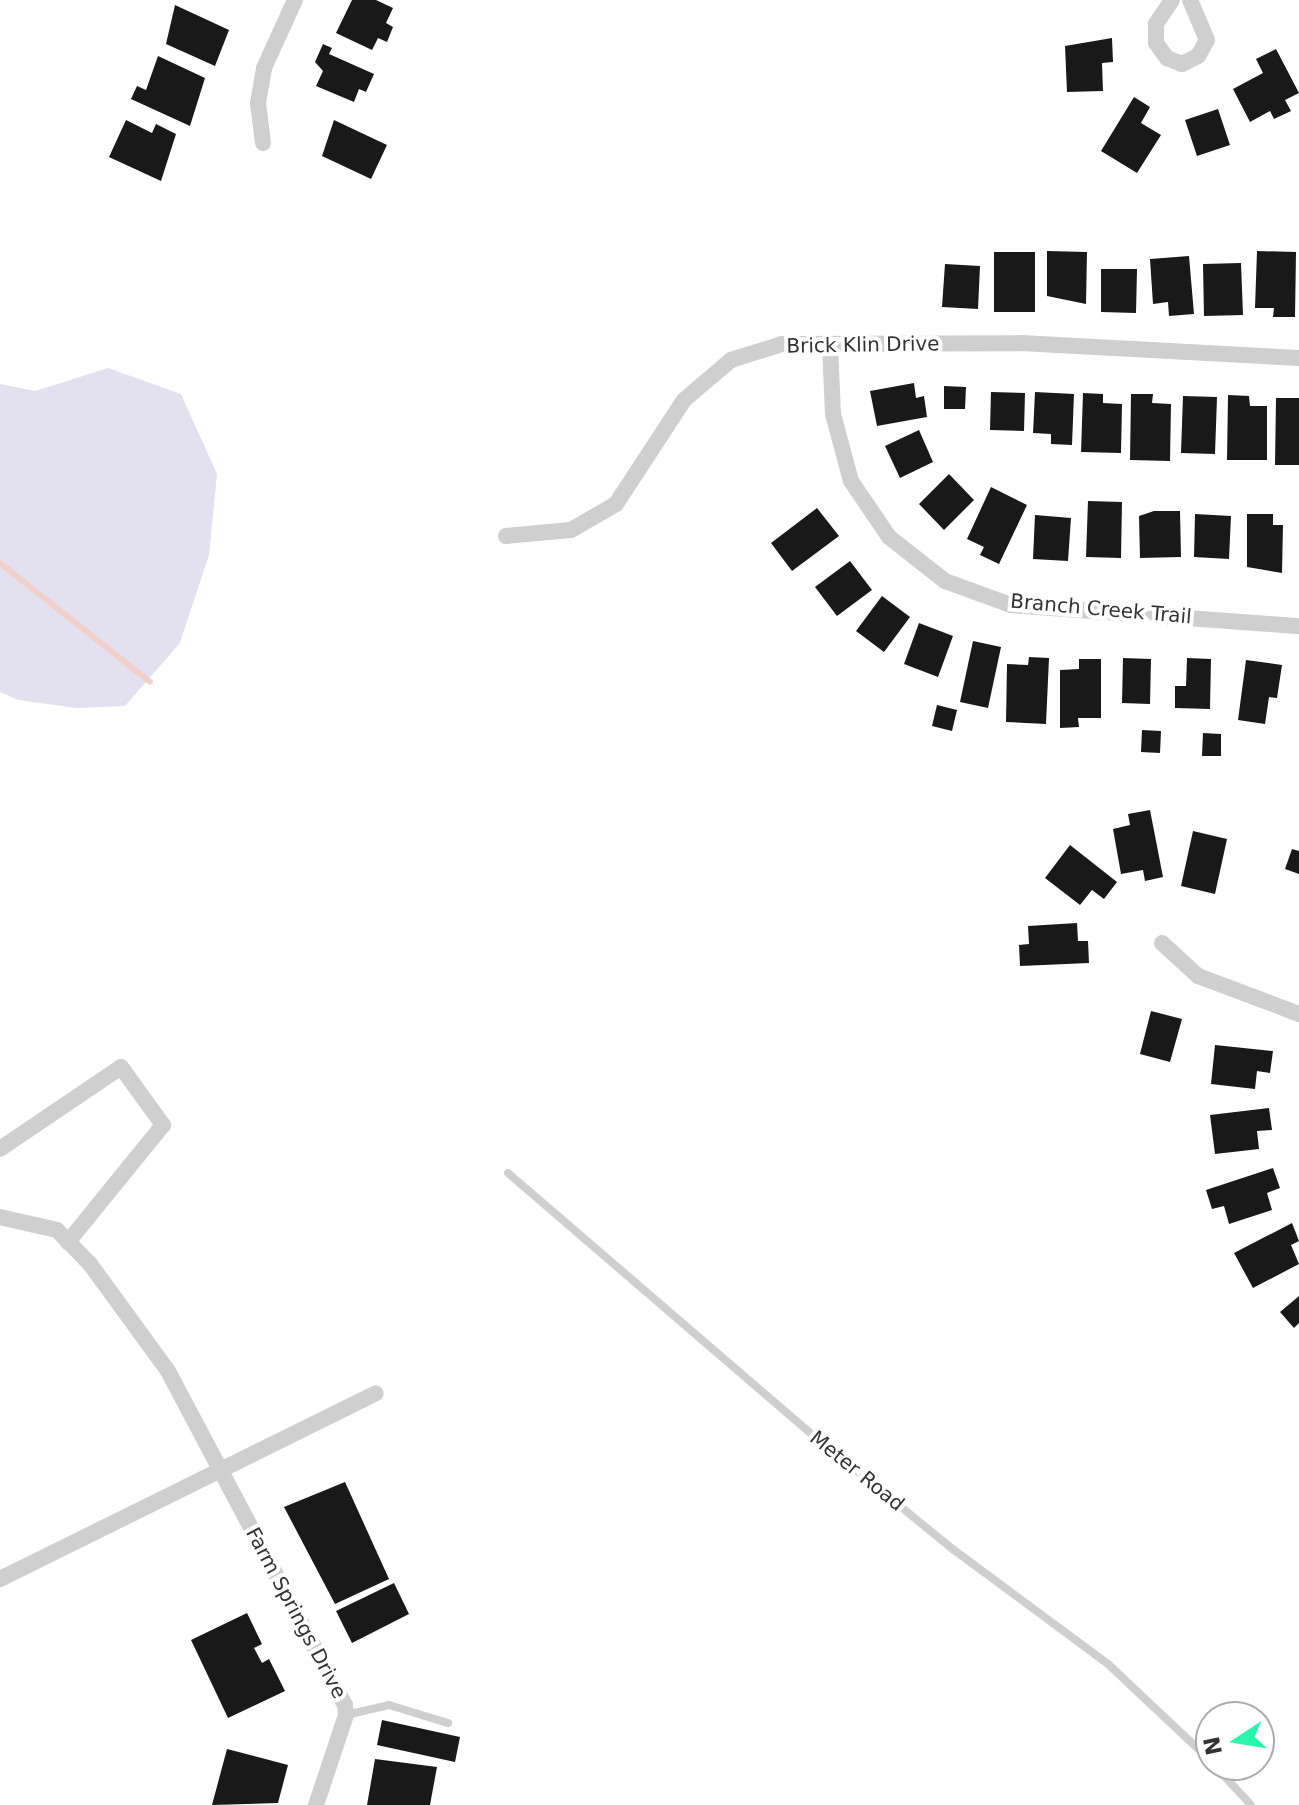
<!DOCTYPE html>
<html>
<head>
<meta charset="utf-8">
<style>
  body { margin:0 }
  #map { position:relative; width:1299px; height:1805px; overflow:hidden; background:#fff; font-family:"DejaVu Sans",sans-serif }
  div>[style] { position:absolute }
  [style*='--x'] { left:calc(var(--x)*1px); top:calc(var(--y)*1px); width:calc(var(--w)*1px); rotate:calc(var(--a)*1deg) }
  .green>* { inset:0; background:#e3e0f0 }
  .stream>* { height:6px; margin:-3px; padding:0 3px; transform-origin:3px; border-radius:3px; background:#f1cfcb }
  .building>* { inset:0; background:#191919 }
  .lane>* { height:8px; margin:-4px; padding:0 4px; transform-origin:4px; border-radius:4px; background:#cfcfcf }
  .street>* { height:16px; margin:-8px; padding:0 8px; transform-origin:8px; border-radius:8px; background:#cfcfcf }
  span { translate:-50% -50%; white-space:nowrap; text-align:center; line-height:1.15; -webkit-text-stroke:8px #fff; paint-order:stroke }
  .street-label { font-size:20px; color:#323232 }
  .north { position:absolute; left:1195px; top:1701px; width:80px; height:80px; box-sizing:border-box; background:#fff; border:2px solid #adadad; border-radius:50%; rotate:258deg; font-size:22px; font-weight:700; line-height:32px; text-align:center; color:#323232 }
  .north::after { content:''; display:block; margin:auto; width:28px; height:36px; background:#29f5ab; clip-path:polygon(50% 0,100% 100%,50% 72%,0 100%) }
</style>
</head>
<body>
<div id="map">
  <div class="green">
    <div style="clip-path:polygon(108px 368px,181px 394px,217px 474px,209px 555px,180px 643px,125px 706px,77px 708px,18px 700px,0 692px,0 384px,35px 391px)"></div>
  </div>
  <div class="stream">
    <div style="--x:0;--y:563;--w:191;--a:38.4"></div>
  </div>
  <div class="building">
    <div style="clip-path:polygon(352px 0,376px 0,393px 8px,386px 23px,393px 27px,387px 42px,378px 38px,372px 50px,336px 33px)"></div>
    <div style="clip-path:polygon(175px 5px,229px 30px,215px 66px,166px 44px)"></div>
    <div style="clip-path:polygon(1112px 38px,1113px 62px,1102px 63px,1103px 91px,1067px 92px,1065px 46px)"></div>
    <div style="clip-path:polygon(323px 44px,332px 48px,329px 54px,374px 74px,366px 92px,359px 89px,354px 102px,316px 86px,323px 71px,315px 62px)"></div>
    <div style="clip-path:polygon(1276px 49px,1299px 93px,1285px 100px,1291px 111px,1274px 119px,1270px 111px,1250px 122px,1233px 89px,1263px 73px,1256px 59px)"></div>
    <div style="clip-path:polygon(158px 56px,205px 78px,190px 126px,131px 99px,137px 86px,146px 90px)"></div>
    <div style="clip-path:polygon(1134px 97px,1150px 107px,1141px 123px,1161px 135px,1137px 173px,1101px 151px)"></div>
    <div style="clip-path:polygon(1218px 109px,1230px 145px,1197px 156px,1185px 120px)"></div>
    <div style="clip-path:polygon(126px 120px,152px 133px,156px 124px,176px 134px,161px 181px,109px 157px)"></div>
    <div style="clip-path:polygon(334px 120px,387px 145px,371px 179px,322px 156px)"></div>
    <div style="clip-path:polygon(1047px 251px,1087px 252px,1086px 304px,1047px 296px)"></div>
    <div style="clip-path:polygon(1257px 251px,1296px 252px,1295px 317px,1273px 317px,1274px 308px,1255px 308px)"></div>
    <div style="clip-path:polygon(994px 252px,1035px 252px,1035px 312px,994px 312px)"></div>
    <div style="clip-path:polygon(1189px 256px,1194px 314px,1169px 316px,1168px 302px,1153px 304px,1150px 259px)"></div>
    <div style="clip-path:polygon(1241px 263px,1243px 315px,1204px 316px,1203px 264px)"></div>
    <div style="clip-path:polygon(945px 264px,980px 266px,978px 309px,942px 307px)"></div>
    <div style="clip-path:polygon(1101px 269px,1137px 269px,1136px 313px,1101px 312px)"></div>
    <div style="clip-path:polygon(914px 383px,916px 398px,924px 396px,927px 417px,877px 426px,870px 391px)"></div>
    <div style="clip-path:polygon(944px 386px,966px 387px,965px 409px,944px 409px)"></div>
    <div style="clip-path:polygon(991px 392px,1025px 393px,1024px 431px,990px 430px)"></div>
    <div style="clip-path:polygon(1035px 392px,1074px 394px,1072px 445px,1051px 444px,1051px 434px,1033px 433px)"></div>
    <div style="clip-path:polygon(1083px 393px,1103px 394px,1103px 403px,1122px 404px,1121px 453px,1081px 452px)"></div>
    <div style="clip-path:polygon(1131px 394px,1153px 394px,1152px 403px,1171px 404px,1170px 461px,1130px 460px)"></div>
    <div style="clip-path:polygon(1228px 395px,1249px 396px,1250px 406px,1267px 406px,1267px 460px,1227px 460px)"></div>
    <div style="clip-path:polygon(1183px 396px,1217px 397px,1215px 454px,1181px 453px)"></div>
    <div style="clip-path:polygon(1276px 398px,1299px 398px,1299px 465px,1275px 465px)"></div>
    <div style="clip-path:polygon(919px 430px,933px 462px,900px 478px,885px 446px)"></div>
    <div style="clip-path:polygon(949px 474px,974px 500px,944px 530px,919px 504px)"></div>
    <div style="clip-path:polygon(991px 487px,1027px 505px,999px 564px,980px 555px,984px 547px,967px 539px)"></div>
    <div style="clip-path:polygon(1088px 501px,1122px 502px,1121px 558px,1086px 557px)"></div>
    <div style="clip-path:polygon(817px 508px,839px 536px,792px 571px,771px 543px)"></div>
    <div style="clip-path:polygon(1154px 511px,1180px 511px,1181px 557px,1140px 558px,1139px 516px)"></div>
    <div style="clip-path:polygon(1195px 514px,1231px 516px,1229px 559px,1194px 557px)"></div>
    <div style="clip-path:polygon(1247px 514px,1273px 514px,1273px 525px,1283px 525px,1282px 573px,1247px 567px)"></div>
    <div style="clip-path:polygon(1035px 515px,1071px 518px,1068px 561px,1033px 559px)"></div>
    <div style="clip-path:polygon(850px 561px,872px 590px,837px 616px,815px 587px)"></div>
    <div style="clip-path:polygon(882px 596px,910px 617px,884px 652px,856px 631px)"></div>
    <div style="clip-path:polygon(919px 623px,953px 636px,938px 677px,904px 664px)"></div>
    <div style="clip-path:polygon(973px 641px,1001px 647px,988px 708px,960px 702px)"></div>
    <div style="clip-path:polygon(1029px 657px,1049px 658px,1046px 724px,1006px 722px,1007px 664px,1028px 665px)"></div>
    <div style="clip-path:polygon(1123px 658px,1151px 659px,1150px 704px,1122px 703px)"></div>
    <div style="clip-path:polygon(1187px 658px,1211px 659px,1210px 709px,1175px 708px,1175px 686px,1186px 686px)"></div>
    <div style="clip-path:polygon(1079px 659px,1101px 659px,1101px 718px,1078px 718px,1079px 727px,1060px 728px,1060px 670px,1079px 669px)"></div>
    <div style="clip-path:polygon(1246px 660px,1282px 665px,1277px 698px,1269px 697px,1265px 724px,1238px 720px)"></div>
    <div style="clip-path:polygon(937px 705px,957px 710px,952px 731px,932px 726px)"></div>
    <div style="clip-path:polygon(1142px 730px,1161px 731px,1160px 753px,1141px 752px)"></div>
    <div style="clip-path:polygon(1203px 733px,1221px 734px,1221px 756px,1202px 756px)"></div>
    <div style="clip-path:polygon(1150px 810px,1163px 877px,1145px 881px,1143px 870px,1121px 874px,1113px 829px,1130px 825px,1128px 814px)"></div>
    <div style="clip-path:polygon(1193px 831px,1227px 839px,1215px 894px,1181px 886px)"></div>
    <div style="clip-path:polygon(1070px 845px,1117px 882px,1104px 899px,1092px 890px,1080px 905px,1045px 878px)"></div>
    <div style="clip-path:polygon(1292px 849px,1299px 851px,1299px 874px,1285px 869px)"></div>
    <div style="clip-path:polygon(1077px 923px,1078px 941px,1088px 941px,1089px 963px,1020px 966px,1019px 945px,1029px 944px,1028px 926px)"></div>
    <div style="clip-path:polygon(1151px 1011px,1182px 1019px,1170px 1062px,1140px 1054px)"></div>
    <div style="clip-path:polygon(1215px 1045px,1273px 1051px,1270px 1073px,1257px 1071px,1255px 1089px,1211px 1084px)"></div>
    <div style="clip-path:polygon(1269px 1108px,1272px 1130px,1257px 1131px,1259px 1149px,1215px 1154px,1210px 1115px)"></div>
    <div style="clip-path:polygon(1273px 1168px,1280px 1188px,1267px 1193px,1272px 1210px,1229px 1224px,1224px 1206px,1212px 1209px,1206px 1190px)"></div>
    <div style="clip-path:polygon(1292px 1223px,1299px 1241px,1291px 1245px,1299px 1264px,1253px 1288px,1234px 1253px)"></div>
    <div style="clip-path:polygon(1299px 1296px,1299px 1323px,1294px 1328px,1280px 1312px)"></div>
    <div style="clip-path:polygon(345px 1482px,389px 1579px,335px 1604px,284px 1507px)"></div>
    <div style="clip-path:polygon(394px 1583px,409px 1614px,352px 1643px,336px 1611px)"></div>
    <div style="clip-path:polygon(247px 1613px,262px 1644px,254px 1648px,262px 1663px,269px 1659px,285px 1691px,228px 1718px,191px 1640px)"></div>
    <div style="clip-path:polygon(382px 1720px,460px 1737px,455px 1762px,377px 1745px)"></div>
    <div style="clip-path:polygon(227px 1749px,288px 1765px,278px 1803px,212px 1805px)"></div>
    <div style="clip-path:polygon(375px 1759px,437px 1767px,430px 1805px,367px 1805px)"></div>
  </div>
  <div class="lane">
    <div style="--x:508;--y:1173;--w:403;--a:40.7"></div>
    <div style="--x:814;--y:1436;--w:181;--a:39.2"></div>
    <div style="--x:954;--y:1550;--w:192;--a:36.5"></div>
    <div style="--x:1108;--y:1664;--w:141;--a:43.3"></div>
    <div style="--x:346;--y:1715;--w:44;--a:-13.1"></div>
    <div style="--x:389;--y:1705;--w:62;--a:17"></div>
    <div style="--x:1214;--y:1765;--w:54;--a:47.2"></div>
  </div>
  <div class="street">
    <div style="--x:1172;--y:0;--w:29;--a:124"></div>
    <div style="--x:1156;--y:24;--w:19;--a:90"></div>
    <div style="--x:1156;--y:43;--w:19;--a:54"></div>
    <div style="--x:1167;--y:58;--w:16;--a:22"></div>
    <div style="--x:1182;--y:64;--w:18;--a:-27"></div>
    <div style="--x:1198;--y:56;--w:18;--a:-61"></div>
    <div style="--x:1207;--y:40;--w:43;--a:-113"></div>
    <div style="--x:263;--y:143;--w:40;--a:-97.1"></div>
    <div style="--x:258;--y:103;--w:36;--a:-80"></div>
    <div style="--x:264;--y:68;--w:75;--a:-65.5"></div>
    <div style="--x:830;--y:345;--w:69;--a:87.5"></div>
    <div style="--x:833;--y:414;--w:69;--a:75"></div>
    <div style="--x:851;--y:481;--w:68;--a:55.8"></div>
    <div style="--x:889;--y:537;--w:71;--a:38.2"></div>
    <div style="--x:945;--y:581;--w:70;--a:20"></div>
    <div style="--x:1011;--y:605;--w:289;--a:4.2"></div>
    <div style="--x:506;--y:536;--w:65;--a:-5.3"></div>
    <div style="--x:571;--y:530;--w:52;--a:-30"></div>
    <div style="--x:616;--y:504;--w:124;--a:-56.8"></div>
    <div style="--x:684;--y:400;--w:62;--a:-40.4"></div>
    <div style="--x:731;--y:360;--w:53;--a:-17.4"></div>
    <div style="--x:782;--y:344;--w:239;--a:-0.2"></div>
    <div style="--x:1021;--y:343;--w:278;--a:3.1"></div>
    <div style="--x:1162;--y:943;--w:49;--a:42.5"></div>
    <div style="--x:1198;--y:976;--w:108;--a:20.6"></div>
    <div style="--x:0;--y:1149;--w:146;--a:-34.1"></div>
    <div style="--x:121;--y:1067;--w:72;--a:54.1"></div>
    <div style="--x:163;--y:1125;--w:151;--a:129.1"></div>
    <div style="--x:0;--y:1217;--w:58;--a:12.8"></div>
    <div style="--x:57;--y:1230;--w:47;--a:45.9"></div>
    <div style="--x:90;--y:1264;--w:132;--a:53.9"></div>
    <div style="--x:168;--y:1371;--w:378;--a:62.1"></div>
    <div style="--x:345;--y:1705;--w:10;--a:84"></div>
    <div style="--x:346;--y:1715;--w:95;--a:108.4"></div>
    <div style="--x:0;--y:1579;--w:419;--a:-26.3"></div>
  </div>
  <div class="street-label">
    <span style="left:863px;top:345px;rotate:-1deg">Brick Klin Drive</span>
    <span style="left:1101px;top:609px;rotate:5deg">Branch Creek Trail</span>
    <span style="left:857px;top:1471px;rotate:39deg">Meter Road</span>
    <span style="left:296px;top:1613px;rotate:62deg">Farm Springs Drive</span>
  </div>
  <div class="north">N</div>
</div>
</body>
</html>
